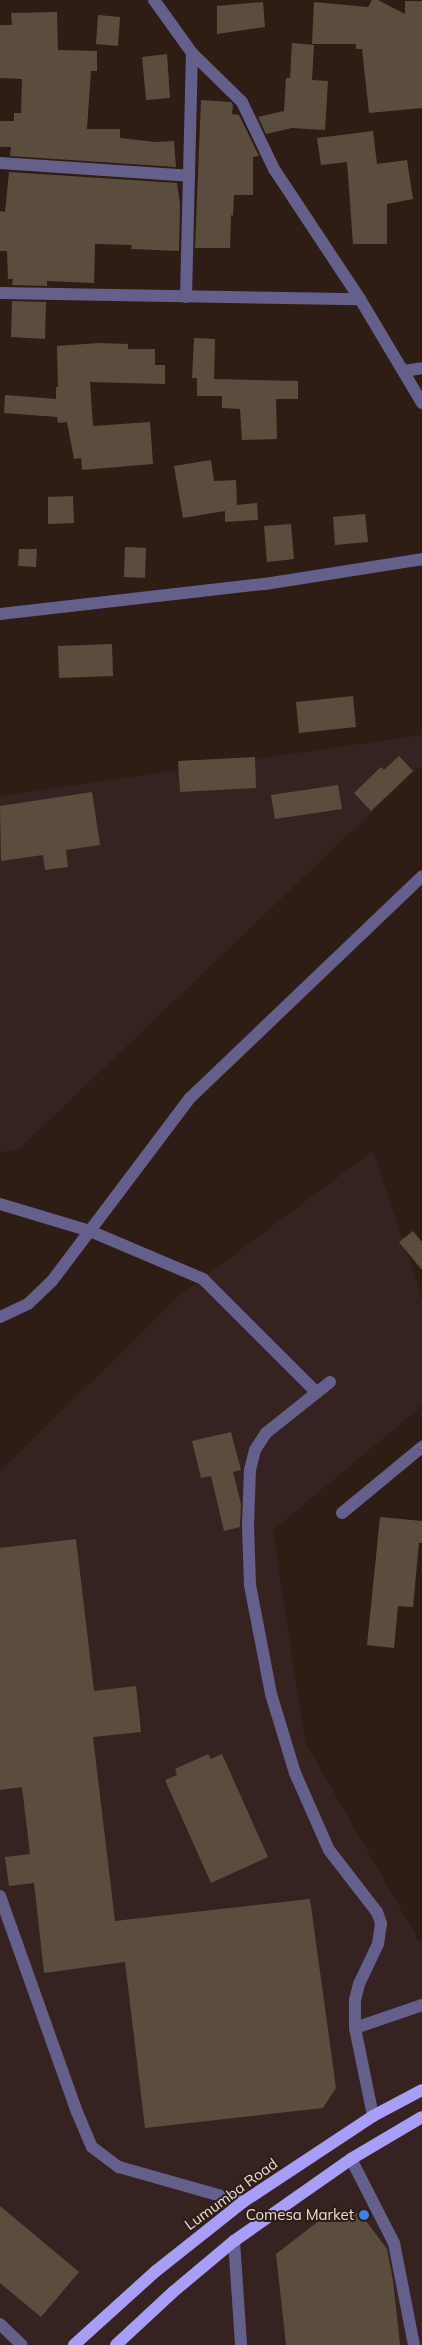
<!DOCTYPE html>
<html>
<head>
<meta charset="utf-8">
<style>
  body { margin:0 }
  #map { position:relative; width:422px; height:2345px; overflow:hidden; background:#2e1d15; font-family:Mulish,sans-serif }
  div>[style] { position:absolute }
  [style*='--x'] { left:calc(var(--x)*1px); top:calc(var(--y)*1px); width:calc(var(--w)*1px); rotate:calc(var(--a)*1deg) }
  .commercial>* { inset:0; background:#362321 }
  .building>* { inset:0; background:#5b4d3d }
  .minor>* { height:12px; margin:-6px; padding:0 6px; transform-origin:6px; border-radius:6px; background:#64608b }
  .major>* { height:12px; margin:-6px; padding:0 6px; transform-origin:6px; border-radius:6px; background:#a89df7 }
  .dots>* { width:14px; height:14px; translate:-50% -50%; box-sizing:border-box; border:2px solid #2e1d15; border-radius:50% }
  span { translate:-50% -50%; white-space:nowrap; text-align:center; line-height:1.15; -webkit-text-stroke:4px #2e1d15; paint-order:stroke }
  .street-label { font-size:15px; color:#e8dcd7 }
  .poi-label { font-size:15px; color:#e8dcd7 }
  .right { translate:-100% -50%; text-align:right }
</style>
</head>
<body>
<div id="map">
  <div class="commercial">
    <div style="clip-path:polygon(422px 735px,422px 764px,20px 1148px,0 1153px,0 796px)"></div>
    <div style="clip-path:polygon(373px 1151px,422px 1299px,422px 1406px,273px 1530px,305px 1742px,419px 1941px,422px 1940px,422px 2345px,0 2345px,0 1471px,178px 1297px)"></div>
  </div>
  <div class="building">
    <div style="clip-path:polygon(372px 0,378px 0,405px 14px,405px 1px,422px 1px,422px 108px,369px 113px,362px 49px,356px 49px,356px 44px,312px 44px,314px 2px,368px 7px)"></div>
    <div style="clip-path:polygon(263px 2px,265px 27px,217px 34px,217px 6px)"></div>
    <div style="clip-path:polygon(57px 12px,58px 50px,97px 51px,97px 71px,91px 71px,87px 129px,120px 129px,120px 138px,155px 142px,174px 141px,176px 167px,10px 156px,11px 147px,0 147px,0 121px,14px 121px,14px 113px,21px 113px,22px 79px,0 78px,0 25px,12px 25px,11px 13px)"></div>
    <div style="clip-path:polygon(98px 15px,120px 17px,118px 46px,96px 44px)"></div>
    <div style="clip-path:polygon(292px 43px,314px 45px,312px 80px,328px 81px,325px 130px,292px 128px,266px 134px,258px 117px,284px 111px,286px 78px,290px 78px)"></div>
    <div style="clip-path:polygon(167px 54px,170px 98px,146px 100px,142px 57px)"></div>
    <div style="clip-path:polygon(201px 100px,231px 102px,233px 105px,232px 114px,239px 115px,259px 156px,253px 157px,253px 195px,234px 195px,233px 216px,231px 215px,230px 248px,195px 248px)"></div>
    <div style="clip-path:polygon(373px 131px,377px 164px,407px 160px,413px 199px,387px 204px,387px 244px,353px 244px,347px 162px,321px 165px,317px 138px)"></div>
    <div style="clip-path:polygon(9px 172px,177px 183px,180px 204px,179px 251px,131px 249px,132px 245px,95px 244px,94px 283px,47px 281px,47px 286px,12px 285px,13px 279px,8px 279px,7px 251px,0 251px,0 211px,5px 212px)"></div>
    <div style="clip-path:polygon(12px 301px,46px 302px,45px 339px,11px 337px)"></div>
    <div style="clip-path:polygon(194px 338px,215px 339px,214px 379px,298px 381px,298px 399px,276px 399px,277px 439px,242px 440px,240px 409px,222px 408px,222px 396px,197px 396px,197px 378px,192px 378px)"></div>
    <div style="clip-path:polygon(99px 343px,128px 344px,128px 349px,155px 349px,155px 365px,165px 365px,165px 384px,90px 382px,93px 426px,150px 422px,153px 464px,82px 470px,81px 458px,74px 459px,67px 422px,58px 423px,57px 417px,4px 413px,5px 395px,56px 399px,56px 387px,58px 387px,57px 346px)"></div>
    <div style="clip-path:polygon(211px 460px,214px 481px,236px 480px,237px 505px,257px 503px,258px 520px,225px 522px,225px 511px,183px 518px,174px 466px)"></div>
    <div style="clip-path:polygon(73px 496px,74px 523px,48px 524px,48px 497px)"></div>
    <div style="clip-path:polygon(365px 514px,368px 542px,335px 545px,333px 517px)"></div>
    <div style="clip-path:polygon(291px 524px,294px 559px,267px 562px,264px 526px)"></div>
    <div style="clip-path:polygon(125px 547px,146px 548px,145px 578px,124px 577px)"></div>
    <div style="clip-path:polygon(19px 549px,37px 549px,36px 567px,18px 566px)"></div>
    <div style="clip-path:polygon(112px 644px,113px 676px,59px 678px,58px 646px)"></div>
    <div style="clip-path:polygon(353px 696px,356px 727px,299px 733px,296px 702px)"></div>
    <div style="clip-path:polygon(399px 756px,413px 771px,371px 811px,354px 793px,381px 767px,384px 770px)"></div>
    <div style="clip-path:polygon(255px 757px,256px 788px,180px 792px,178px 761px)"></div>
    <div style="clip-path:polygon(338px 785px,342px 809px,275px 819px,271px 795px)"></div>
    <div style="clip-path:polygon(92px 792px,100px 845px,66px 850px,68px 867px,45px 870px,43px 855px,1px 861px,0 806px)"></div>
    <div style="clip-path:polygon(413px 1231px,422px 1242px,422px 1270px,399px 1242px)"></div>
    <div style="clip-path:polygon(231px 1432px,241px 1470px,233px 1472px,241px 1504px,240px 1527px,224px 1531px,211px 1476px,201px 1478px,192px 1441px)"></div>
    <div style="clip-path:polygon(380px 1517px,422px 1521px,422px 1543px,419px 1543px,413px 1607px,398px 1606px,394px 1648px,367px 1645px)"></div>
    <div style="clip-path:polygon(76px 1539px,94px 1691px,136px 1686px,141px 1732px,93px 1737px,115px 1921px,310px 1899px,336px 2088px,323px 2108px,145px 2128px,125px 1962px,44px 1973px,34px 1883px,9px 1886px,5px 1857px,30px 1854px,22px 1787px,0 1790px,0 1548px)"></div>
    <div style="clip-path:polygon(208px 1754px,211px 1759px,222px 1754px,268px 1857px,211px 1883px,165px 1780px,177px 1775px,175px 1769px)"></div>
    <div style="clip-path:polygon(0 2206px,79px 2272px,41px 2317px,0 2283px)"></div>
    <div style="clip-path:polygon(329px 2213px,360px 2213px,387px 2249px,393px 2281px,400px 2345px,286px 2345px,276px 2254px)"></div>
  </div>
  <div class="minor">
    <div style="--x:154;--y:0;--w:65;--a:54.4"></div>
    <div style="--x:192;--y:53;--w:70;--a:44.4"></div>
    <div style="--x:242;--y:102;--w:74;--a:64.5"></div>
    <div style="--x:274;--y:169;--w:156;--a:56.5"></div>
    <div style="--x:360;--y:299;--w:121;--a:59.2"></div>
    <div style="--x:0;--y:163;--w:189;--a:3.9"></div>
    <div style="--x:0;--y:293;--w:360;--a:1"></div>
    <div style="--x:186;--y:297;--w:244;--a:-88.6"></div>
    <div style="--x:404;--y:371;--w:18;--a:-9"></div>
    <div style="--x:0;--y:614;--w:267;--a:-6.5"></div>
    <div style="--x:265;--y:584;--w:159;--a:-9"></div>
    <div style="--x:0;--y:1204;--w:94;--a:16.7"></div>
    <div style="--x:90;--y:1231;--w:123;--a:23"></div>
    <div style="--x:203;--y:1279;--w:161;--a:45"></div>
    <div style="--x:0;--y:1317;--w:31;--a:-25"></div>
    <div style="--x:28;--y:1304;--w:33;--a:-44"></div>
    <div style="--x:52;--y:1281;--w:229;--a:-53"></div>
    <div style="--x:190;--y:1098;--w:321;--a:-43.7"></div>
    <div style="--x:330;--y:1382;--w:82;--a:141.4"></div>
    <div style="--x:266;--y:1433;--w:20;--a:123"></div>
    <div style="--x:255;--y:1450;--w:21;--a:104"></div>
    <div style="--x:250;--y:1470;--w:55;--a:92.1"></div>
    <div style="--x:248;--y:1525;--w:60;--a:88.1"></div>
    <div style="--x:250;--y:1585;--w:111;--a:79.1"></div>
    <div style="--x:271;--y:1694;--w:83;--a:73.1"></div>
    <div style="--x:295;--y:1773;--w:84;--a:66.2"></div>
    <div style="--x:329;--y:1850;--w:78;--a:52.3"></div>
    <div style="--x:377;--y:1912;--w:12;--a:70"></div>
    <div style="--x:381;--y:1923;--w:21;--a:98"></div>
    <div style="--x:378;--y:1944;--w:44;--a:115.4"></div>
    <div style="--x:359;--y:1984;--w:16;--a:104"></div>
    <div style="--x:355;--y:2000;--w:28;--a:90"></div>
    <div style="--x:355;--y:2028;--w:90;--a:78.4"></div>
    <div style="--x:342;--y:1513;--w:104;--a:-39.5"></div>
    <div style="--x:0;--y:1896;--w:229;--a:70.4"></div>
    <div style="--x:77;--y:2112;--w:38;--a:67"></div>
    <div style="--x:92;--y:2147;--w:34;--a:37"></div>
    <div style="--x:119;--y:2167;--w:129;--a:15.8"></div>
    <div style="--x:355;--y:2028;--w:71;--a:-18.9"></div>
    <div style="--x:351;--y:2159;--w:94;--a:62.9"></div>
    <div style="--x:394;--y:2243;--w:104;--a:78.9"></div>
    <div style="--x:234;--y:2241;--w:104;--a:86.1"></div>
    <div style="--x:0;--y:2324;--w:30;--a:44"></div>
  </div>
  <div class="major">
    <div style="--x:74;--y:2345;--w:110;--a:-42.1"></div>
    <div style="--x:156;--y:2271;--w:111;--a:-38.4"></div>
    <div style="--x:243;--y:2202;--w:156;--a:-33.5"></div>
    <div style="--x:373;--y:2116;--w:55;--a:-28"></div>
    <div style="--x:116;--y:2345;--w:78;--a:-42.9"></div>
    <div style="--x:173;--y:2292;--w:80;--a:-39.9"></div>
    <div style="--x:234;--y:2241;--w:143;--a:-35"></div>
    <div style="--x:351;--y:2159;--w:82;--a:-30.6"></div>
  </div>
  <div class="dots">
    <div style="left:364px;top:2215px;background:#3f7fe0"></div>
  </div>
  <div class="street-label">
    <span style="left:231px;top:2194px;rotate:-36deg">Lumumba Road</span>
  </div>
  <div class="poi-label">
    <span class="right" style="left:354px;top:2215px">Comesa Market</span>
  </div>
</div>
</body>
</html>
